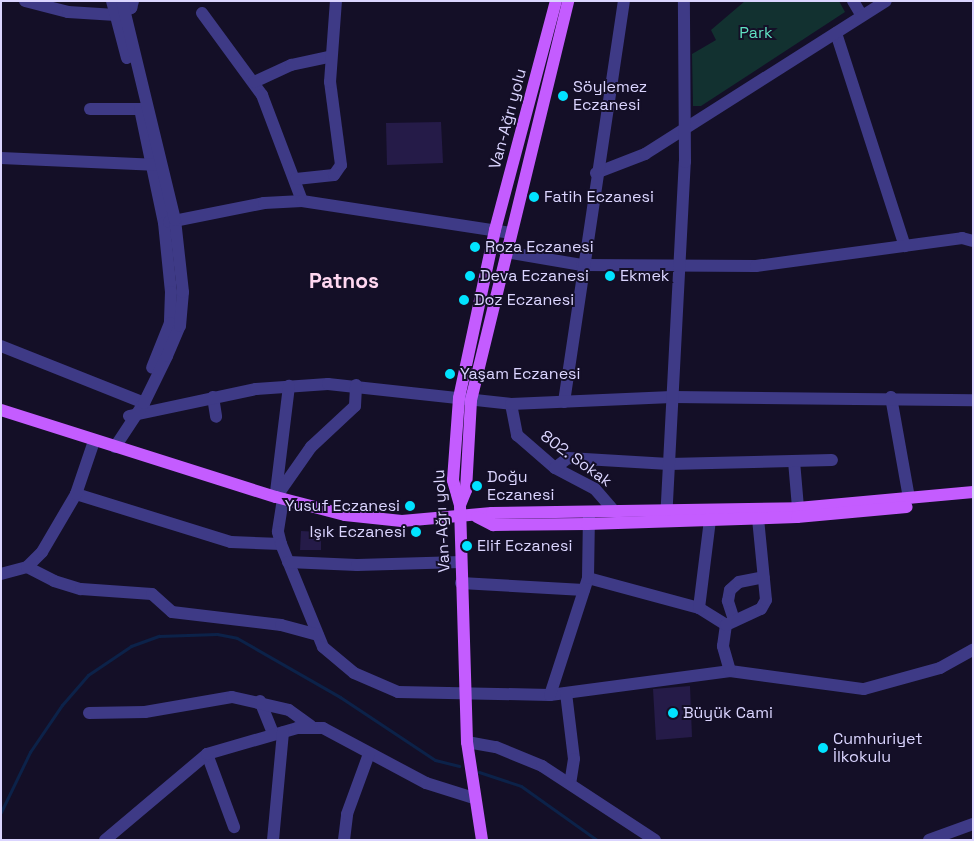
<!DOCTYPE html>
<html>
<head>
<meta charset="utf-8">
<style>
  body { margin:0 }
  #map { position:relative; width:974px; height:841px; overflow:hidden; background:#140f27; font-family:"Space Grotesk",sans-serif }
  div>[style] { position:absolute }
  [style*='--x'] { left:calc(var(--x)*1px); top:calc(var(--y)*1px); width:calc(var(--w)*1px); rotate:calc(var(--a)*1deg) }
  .green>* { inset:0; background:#123130 }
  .stream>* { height:3px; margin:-1.5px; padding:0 1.5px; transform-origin:1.5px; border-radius:1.5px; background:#0c2249 }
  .building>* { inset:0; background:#251b48 }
  .minor>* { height:12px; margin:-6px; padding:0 6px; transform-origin:6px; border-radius:6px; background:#3e3a86 }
  .major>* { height:12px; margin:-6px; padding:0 6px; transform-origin:6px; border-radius:6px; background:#c45cff }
  .dots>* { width:14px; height:14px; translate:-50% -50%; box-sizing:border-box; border:2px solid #140f27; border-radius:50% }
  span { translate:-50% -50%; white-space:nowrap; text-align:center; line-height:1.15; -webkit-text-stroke:4px #140f27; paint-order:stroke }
  .park-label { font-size:16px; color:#60e0c1 }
  .poi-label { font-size:16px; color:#dbd5ff }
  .left { translate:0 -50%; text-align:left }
  .right { translate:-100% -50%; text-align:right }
  .street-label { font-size:16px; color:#dbd5ff }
  .district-label { font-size:21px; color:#ffd7f0; font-weight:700 }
  .frame { position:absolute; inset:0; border:2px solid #dbd5ff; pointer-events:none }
</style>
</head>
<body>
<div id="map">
  <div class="green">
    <div style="clip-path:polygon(745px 1px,839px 1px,845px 12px,701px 106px,693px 106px,692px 54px,716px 40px,711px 30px)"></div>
  </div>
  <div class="stream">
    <div style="--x:479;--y:772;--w:44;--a:18.4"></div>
    <div style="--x:521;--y:786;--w:93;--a:35.4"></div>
    <div style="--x:1;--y:812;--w:67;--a:-64.2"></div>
    <div style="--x:30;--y:752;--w:57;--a:-55.8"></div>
    <div style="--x:62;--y:705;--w:40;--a:-49"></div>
    <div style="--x:88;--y:675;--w:52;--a:-34"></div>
    <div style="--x:131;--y:646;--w:30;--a:-20"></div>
    <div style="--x:159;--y:636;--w:58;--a:-2"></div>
    <div style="--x:217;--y:634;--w:20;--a:11"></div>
    <div style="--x:237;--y:638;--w:119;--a:29.8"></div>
    <div style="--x:340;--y:697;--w:114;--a:33.6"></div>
    <div style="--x:435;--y:760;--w:25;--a:14"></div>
  </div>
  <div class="building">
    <div style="clip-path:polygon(441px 122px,443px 163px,387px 165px,386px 123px)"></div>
    <div style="clip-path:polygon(301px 531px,321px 532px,321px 550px,300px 550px)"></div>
    <div style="clip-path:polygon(690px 686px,692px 737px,656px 740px,653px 689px)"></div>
  </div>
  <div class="minor">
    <div style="--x:25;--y:1;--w:44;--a:14.3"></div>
    <div style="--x:68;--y:12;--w:48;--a:3.6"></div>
    <div style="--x:116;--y:15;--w:17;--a:-25"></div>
    <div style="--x:131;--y:8;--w:7;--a:-74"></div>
    <div style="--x:112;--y:1;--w:59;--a:75.3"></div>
    <div style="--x:853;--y:1;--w:17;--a:59"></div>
    <div style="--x:202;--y:13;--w:102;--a:53.8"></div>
    <div style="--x:262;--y:95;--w:113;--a:69.3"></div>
    <div style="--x:836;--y:33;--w:224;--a:72.1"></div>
    <div style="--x:254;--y:82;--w:41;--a:-24.7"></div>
    <div style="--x:291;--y:65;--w:40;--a:-12"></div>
    <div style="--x:90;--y:109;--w:50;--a:0"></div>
    <div style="--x:140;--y:109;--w:116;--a:78.1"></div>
    <div style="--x:164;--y:223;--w:69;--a:84.2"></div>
    <div style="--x:171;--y:292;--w:31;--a:92"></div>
    <div style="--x:170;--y:323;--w:48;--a:111.8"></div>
    <div style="--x:1;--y:158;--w:158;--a:2.5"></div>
    <div style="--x:596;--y:173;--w:53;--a:-21.2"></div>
    <div style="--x:645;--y:154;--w:285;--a:-32.4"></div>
    <div style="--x:296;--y:179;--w:38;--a:-6"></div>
    <div style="--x:334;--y:175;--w:12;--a:-55"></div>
    <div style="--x:341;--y:165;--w:84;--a:-97.5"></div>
    <div style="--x:330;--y:82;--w:81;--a:-85.8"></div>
    <div style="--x:169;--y:222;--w:97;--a:-11.3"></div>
    <div style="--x:264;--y:203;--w:38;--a:-3"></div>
    <div style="--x:302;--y:201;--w:210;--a:8.7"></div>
    <div style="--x:505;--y:252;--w:78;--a:9.6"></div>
    <div style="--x:582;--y:265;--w:174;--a:0.3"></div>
    <div style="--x:756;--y:266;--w:208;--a:-7.7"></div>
    <div style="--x:962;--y:238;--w:11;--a:15"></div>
    <div style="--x:1;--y:346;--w:154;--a:21.7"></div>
    <div style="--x:213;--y:397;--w:20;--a:81"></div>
    <div style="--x:891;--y:397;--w:103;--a:79.9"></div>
    <div style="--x:564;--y:402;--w:405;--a:-81.5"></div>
    <div style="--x:511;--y:404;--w:32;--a:79"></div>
    <div style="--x:517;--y:435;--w:50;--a:41"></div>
    <div style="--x:555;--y:468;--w:45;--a:27.7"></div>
    <div style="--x:595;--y:489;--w:30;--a:49"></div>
    <div style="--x:129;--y:416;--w:130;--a:-12"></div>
    <div style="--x:256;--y:389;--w:72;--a:-4"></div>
    <div style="--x:328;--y:384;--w:184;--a:6.2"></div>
    <div style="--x:511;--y:404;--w:161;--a:-2.5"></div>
    <div style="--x:672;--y:397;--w:301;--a:0.6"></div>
    <div style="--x:115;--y:447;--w:53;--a:-56.6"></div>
    <div style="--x:144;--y:403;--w:52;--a:-63.9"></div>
    <div style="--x:167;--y:356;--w:33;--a:-67"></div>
    <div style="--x:180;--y:326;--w:34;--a:-85"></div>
    <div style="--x:183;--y:292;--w:72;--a:-96.3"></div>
    <div style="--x:175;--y:220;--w:225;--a:-103.6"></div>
    <div style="--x:794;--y:461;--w:47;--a:85.1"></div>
    <div style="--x:555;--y:468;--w:16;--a:-38"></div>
    <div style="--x:568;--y:458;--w:101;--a:3.4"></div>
    <div style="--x:669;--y:464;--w:163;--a:-1.4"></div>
    <div style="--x:276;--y:492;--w:107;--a:-83"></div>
    <div style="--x:76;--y:494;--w:162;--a:17.2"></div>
    <div style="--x:231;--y:542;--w:50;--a:2.3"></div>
    <div style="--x:276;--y:497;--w:61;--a:-55"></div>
    <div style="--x:311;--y:447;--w:60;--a:-43"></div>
    <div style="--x:355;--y:406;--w:21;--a:-87"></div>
    <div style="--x:283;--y:499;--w:33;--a:99"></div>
    <div style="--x:278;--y:532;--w:12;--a:76"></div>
    <div style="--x:281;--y:544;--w:111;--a:67.8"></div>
    <div style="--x:323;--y:647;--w:40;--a:40"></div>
    <div style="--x:354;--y:673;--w:48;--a:23.4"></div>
    <div style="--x:398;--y:692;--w:152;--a:1.1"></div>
    <div style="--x:550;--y:695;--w:182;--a:-7.6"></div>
    <div style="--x:730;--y:671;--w:135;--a:7.7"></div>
    <div style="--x:864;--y:689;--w:79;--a:-15.4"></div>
    <div style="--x:940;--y:668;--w:38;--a:-29"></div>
    <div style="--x:666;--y:521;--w:360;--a:-87"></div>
    <div style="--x:685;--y:162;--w:161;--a:-90.4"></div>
    <div style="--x:288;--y:562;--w:69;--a:2.5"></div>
    <div style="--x:357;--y:565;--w:104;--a:-1.7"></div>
    <div style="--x:27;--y:567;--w:30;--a:27"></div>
    <div style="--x:54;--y:581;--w:28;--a:17"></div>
    <div style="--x:81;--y:589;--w:71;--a:4"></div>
    <div style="--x:152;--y:594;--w:27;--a:42"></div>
    <div style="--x:172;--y:612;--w:110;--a:6.8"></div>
    <div style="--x:281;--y:625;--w:38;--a:15"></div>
    <div style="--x:1;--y:574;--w:27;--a:-15"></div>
    <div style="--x:27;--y:567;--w:21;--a:-45"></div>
    <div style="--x:42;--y:552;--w:67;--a:-59.6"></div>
    <div style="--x:76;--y:494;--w:56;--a:-71.2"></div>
    <div style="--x:588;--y:578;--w:115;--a:15.1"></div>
    <div style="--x:699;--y:608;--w:32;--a:32"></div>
    <div style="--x:461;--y:583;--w:123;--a:3.3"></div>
    <div style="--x:699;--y:608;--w:89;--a:-82.9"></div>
    <div style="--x:734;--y:620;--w:20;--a:-108"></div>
    <div style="--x:728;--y:601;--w:11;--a:-80"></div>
    <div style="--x:730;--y:590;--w:12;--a:-42"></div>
    <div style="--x:739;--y:582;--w:25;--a:-11"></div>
    <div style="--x:730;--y:671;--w:26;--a:-106"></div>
    <div style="--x:723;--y:646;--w:21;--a:-82"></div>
    <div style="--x:726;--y:625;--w:38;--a:-25"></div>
    <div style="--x:761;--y:609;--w:10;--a:-61"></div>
    <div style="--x:766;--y:600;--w:81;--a:-95.6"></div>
    <div style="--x:566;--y:693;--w:66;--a:83.1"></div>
    <div style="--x:574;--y:759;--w:24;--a:99"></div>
    <div style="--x:550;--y:695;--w:123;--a:-72"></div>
    <div style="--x:588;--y:578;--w:64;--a:-89.1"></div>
    <div style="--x:260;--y:701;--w:35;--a:68"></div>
    <div style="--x:89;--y:713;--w:56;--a:-1"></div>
    <div style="--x:145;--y:712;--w:88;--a:-9.8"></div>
    <div style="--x:232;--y:697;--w:58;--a:12.8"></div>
    <div style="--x:289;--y:710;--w:27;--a:36"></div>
    <div style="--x:467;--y:742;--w:29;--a:10"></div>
    <div style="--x:496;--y:747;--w:50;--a:22.4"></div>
    <div style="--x:542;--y:766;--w:135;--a:33.2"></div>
    <div style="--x:207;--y:754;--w:78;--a:69.7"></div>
    <div style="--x:105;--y:840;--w:133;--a:-40.1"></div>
    <div style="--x:207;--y:754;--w:94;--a:-16.1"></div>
    <div style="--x:297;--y:728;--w:26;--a:0"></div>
    <div style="--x:323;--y:728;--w:117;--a:28.1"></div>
    <div style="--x:426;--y:783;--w:50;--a:17.4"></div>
    <div style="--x:273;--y:840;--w:108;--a:-84.7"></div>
    <div style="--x:344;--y:840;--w:26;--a:-83"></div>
    <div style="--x:347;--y:814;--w:64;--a:-69.9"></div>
    <div style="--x:929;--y:840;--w:47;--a:-20"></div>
  </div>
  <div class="major">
    <div style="--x:1;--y:410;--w:288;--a:17.6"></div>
    <div style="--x:276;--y:497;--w:71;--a:14.6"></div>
    <div style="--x:345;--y:515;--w:57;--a:6"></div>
    <div style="--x:402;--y:521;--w:90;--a:-5.1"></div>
    <div style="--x:492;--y:513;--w:306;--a:-0.9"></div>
    <div style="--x:798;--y:508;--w:176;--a:-5.2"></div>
    <div style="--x:460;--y:505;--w:16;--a:-68"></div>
    <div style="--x:466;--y:490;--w:90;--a:-86.8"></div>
    <div style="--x:471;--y:400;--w:411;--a:-76.3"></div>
    <div style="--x:477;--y:517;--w:18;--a:27"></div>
    <div style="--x:493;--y:525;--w:94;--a:-0.6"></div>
    <div style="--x:587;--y:524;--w:210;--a:-1.9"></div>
    <div style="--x:797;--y:517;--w:110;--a:-5.2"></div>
    <div style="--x:482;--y:840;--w:99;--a:-98.7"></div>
    <div style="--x:467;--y:742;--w:237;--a:-91.7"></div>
    <div style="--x:460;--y:505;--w:26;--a:-106"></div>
    <div style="--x:453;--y:480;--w:82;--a:-85.8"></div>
    <div style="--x:459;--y:398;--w:172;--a:-77.9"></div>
    <div style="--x:495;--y:230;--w:237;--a:-75.1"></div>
  </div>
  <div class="dots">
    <div style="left:563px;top:96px;background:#01e3ff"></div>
    <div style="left:534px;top:197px;background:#01e3ff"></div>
    <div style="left:475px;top:247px;background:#01e3ff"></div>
    <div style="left:470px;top:276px;background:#01e3ff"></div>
    <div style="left:610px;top:276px;background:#01e3ff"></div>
    <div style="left:464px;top:300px;background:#01e3ff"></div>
    <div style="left:450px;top:374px;background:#01e3ff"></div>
    <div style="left:477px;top:486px;background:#01e3ff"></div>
    <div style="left:410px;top:506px;background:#01e3ff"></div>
    <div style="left:416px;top:532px;background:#01e3ff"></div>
    <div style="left:467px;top:546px;background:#01e3ff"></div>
    <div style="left:673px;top:713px;background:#01e3ff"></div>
    <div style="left:823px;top:748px;background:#01e3ff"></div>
  </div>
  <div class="park-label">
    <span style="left:756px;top:33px">Park</span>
  </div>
  <div class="poi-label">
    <span class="left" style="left:573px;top:96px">Söylemez<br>Eczanesi</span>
    <span class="left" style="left:544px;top:197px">Fatih Eczanesi</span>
    <span class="left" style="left:485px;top:247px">Roza Eczanesi</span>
    <span class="left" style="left:480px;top:276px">Deva Eczanesi</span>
    <span class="left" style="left:620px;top:276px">Ekmek</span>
    <span class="left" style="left:474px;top:300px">Doz Eczanesi</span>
    <span class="left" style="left:460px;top:374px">Yaşam Eczanesi</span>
    <span class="left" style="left:487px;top:486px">Doğu<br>Eczanesi</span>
    <span class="right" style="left:400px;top:506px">Yusuf Eczanesi</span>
    <span class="right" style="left:406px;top:532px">Işık Eczanesi</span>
    <span class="left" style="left:477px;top:546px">Elif Eczanesi</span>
    <span class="left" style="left:683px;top:713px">Büyük Cami</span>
    <span class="left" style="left:833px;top:748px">Cumhuriyet<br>İlkokulu</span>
  </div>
  <div class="street-label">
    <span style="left:508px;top:119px;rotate:-75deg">Van-Ağrı yolu</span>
    <span style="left:576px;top:459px;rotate:36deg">802. Sokak</span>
    <span style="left:442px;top:521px;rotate:-93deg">Van-Ağrı yolu</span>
  </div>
  <div class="district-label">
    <span style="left:344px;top:281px">Patnos</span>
  </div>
  <div class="frame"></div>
</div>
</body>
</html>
